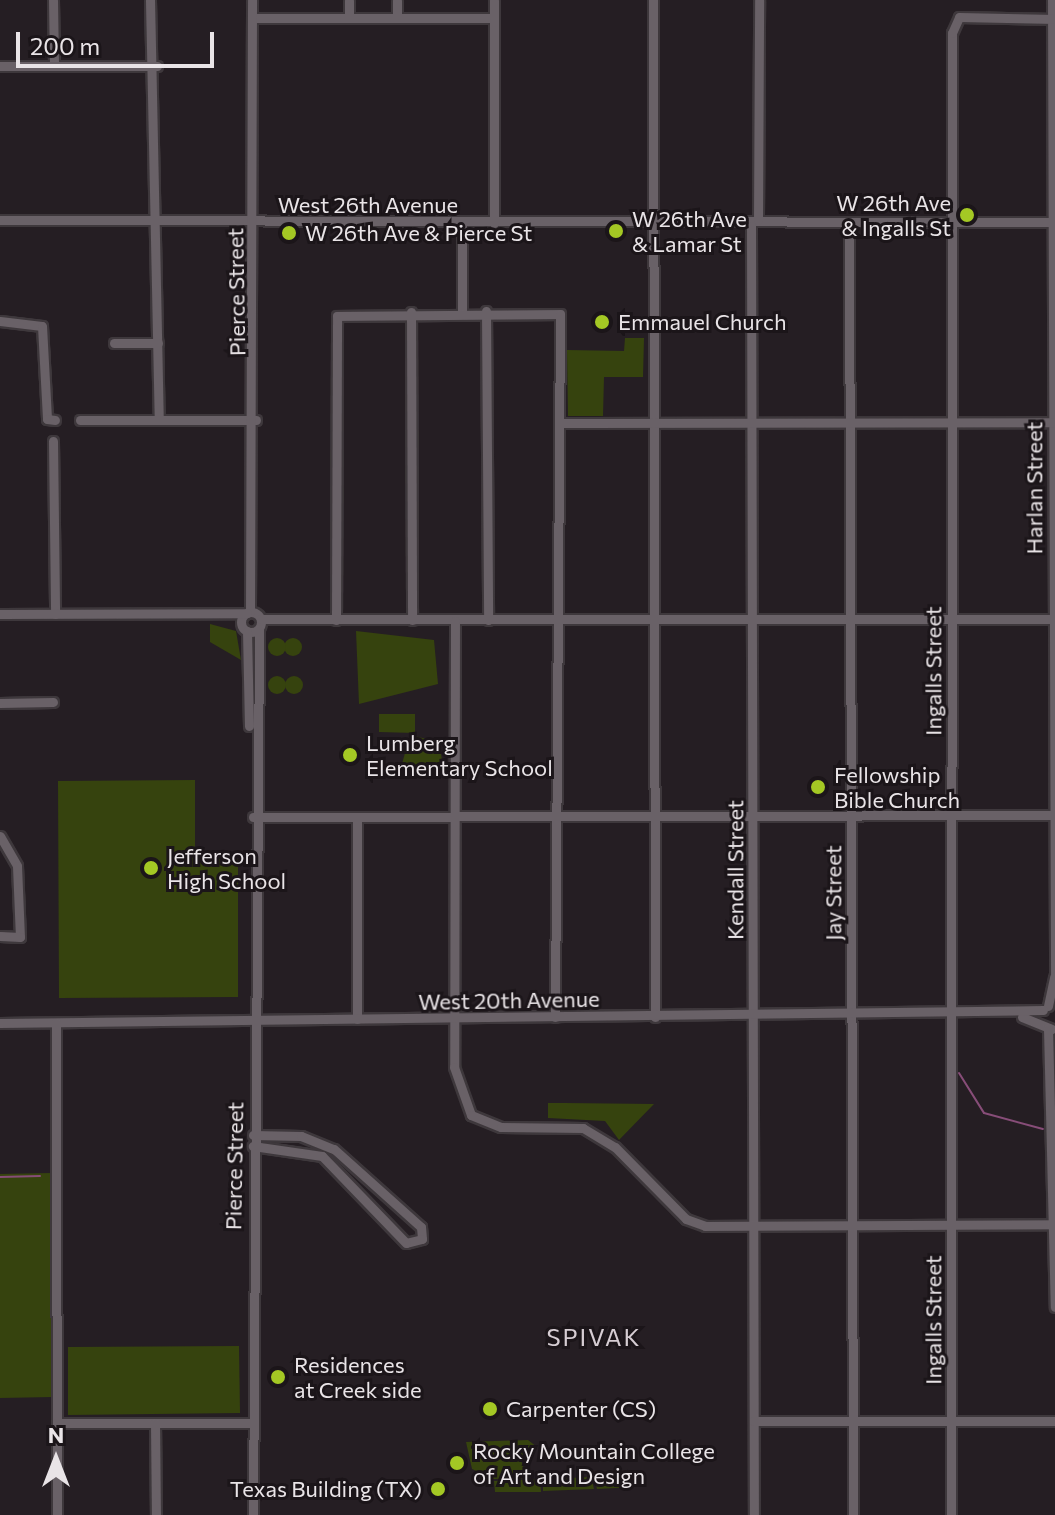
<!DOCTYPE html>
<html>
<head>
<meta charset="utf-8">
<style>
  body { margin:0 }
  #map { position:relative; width:1055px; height:1515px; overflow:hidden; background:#251e23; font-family:Commissioner,sans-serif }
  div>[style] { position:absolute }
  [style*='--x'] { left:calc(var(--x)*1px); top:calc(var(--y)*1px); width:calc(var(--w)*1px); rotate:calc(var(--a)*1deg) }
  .green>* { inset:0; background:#36430e }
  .round { border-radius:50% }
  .stream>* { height:2px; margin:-1px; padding:0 1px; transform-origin:1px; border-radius:1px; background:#874d78 }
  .roads { filter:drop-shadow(2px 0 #3e383c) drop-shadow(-2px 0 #3e383c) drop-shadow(0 2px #3e383c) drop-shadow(0 -2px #3e383c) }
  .minor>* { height:9px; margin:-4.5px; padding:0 4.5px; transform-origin:4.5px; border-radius:4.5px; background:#696167 }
  .minor>.ring { margin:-4.5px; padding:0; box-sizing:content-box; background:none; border:9px solid #696167; border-radius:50% }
  .dots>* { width:22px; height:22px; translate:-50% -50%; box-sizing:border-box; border:4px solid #1b1519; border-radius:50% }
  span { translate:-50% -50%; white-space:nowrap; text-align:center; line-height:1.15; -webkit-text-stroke:6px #1b1519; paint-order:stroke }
  .poi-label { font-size:22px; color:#e9e4e7 }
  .right { translate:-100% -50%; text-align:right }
  .left { translate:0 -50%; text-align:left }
  .street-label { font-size:22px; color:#e9e4e7 }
  .neighbourhood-label { font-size:24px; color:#d6cdd3; letter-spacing:2px }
  .north { position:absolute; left:16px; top:1419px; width:80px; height:80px; -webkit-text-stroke:6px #1b1519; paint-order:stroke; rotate:0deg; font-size:22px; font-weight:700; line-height:32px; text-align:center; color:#e9e4e7 }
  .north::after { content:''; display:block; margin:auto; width:28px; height:36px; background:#e9e4e7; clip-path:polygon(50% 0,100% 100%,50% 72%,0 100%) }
  .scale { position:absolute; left:16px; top:32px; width:198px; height:36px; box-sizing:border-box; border:4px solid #e9e4e7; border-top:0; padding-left:10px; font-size:24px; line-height:28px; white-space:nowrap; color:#e9e4e7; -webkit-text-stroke:6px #1b1519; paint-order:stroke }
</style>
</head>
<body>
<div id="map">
  <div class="green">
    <div style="clip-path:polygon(625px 338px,644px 338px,643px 377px,604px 377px,603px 416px,568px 416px,567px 350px,624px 351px)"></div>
    <div style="clip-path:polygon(210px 624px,236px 631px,241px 660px,210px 642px)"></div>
    <div style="clip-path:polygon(356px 631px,434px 640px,438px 684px,359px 704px)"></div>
    <div class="round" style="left:284px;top:638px;width:18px;height:18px"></div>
    <div class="round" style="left:268px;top:638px;width:18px;height:18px"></div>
    <div class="round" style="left:268px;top:676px;width:18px;height:18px"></div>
    <div class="round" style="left:285px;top:676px;width:18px;height:18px"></div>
    <div style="clip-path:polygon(379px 714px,415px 714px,415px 733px,379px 732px)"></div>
    <div style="clip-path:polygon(410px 735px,439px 742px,442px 760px,434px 771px,400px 771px)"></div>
    <div style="clip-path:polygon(195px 780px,195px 859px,238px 859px,238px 997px,59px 998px,58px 781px)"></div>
    <div style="clip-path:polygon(548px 1103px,564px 1103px,654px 1104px,619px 1140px,605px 1121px,548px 1118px)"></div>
    <div style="clip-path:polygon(51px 1173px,53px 1397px,0 1398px,0 1174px)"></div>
    <div style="clip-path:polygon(239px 1346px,240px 1413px,68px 1415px,68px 1347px)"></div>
    <div style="clip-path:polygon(528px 1440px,537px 1447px,520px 1457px,527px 1478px,494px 1479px,472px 1469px,466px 1442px)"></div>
    <div style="clip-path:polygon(594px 1476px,634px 1476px,635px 1487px,597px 1489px)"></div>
    <div style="clip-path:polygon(591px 1477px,594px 1489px,543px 1491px,543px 1479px)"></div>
    <div style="clip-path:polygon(540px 1479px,541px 1492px,495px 1492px,494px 1481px)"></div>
  </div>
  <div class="stream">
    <div style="--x:959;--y:1073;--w:47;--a:58"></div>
    <div style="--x:984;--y:1113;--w:61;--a:15.2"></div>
    <div style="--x:0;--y:1177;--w:40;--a:-1.4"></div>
  </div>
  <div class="roads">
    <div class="minor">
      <div style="--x:53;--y:0;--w:66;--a:89.1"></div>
      <div style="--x:150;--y:0;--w:420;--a:88.8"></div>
      <div style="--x:349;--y:0;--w:18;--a:90"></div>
      <div style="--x:397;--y:0;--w:18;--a:90"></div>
      <div style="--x:653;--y:0;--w:1017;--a:89.89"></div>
      <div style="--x:1052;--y:0;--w:982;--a:89.82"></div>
      <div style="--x:252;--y:18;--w:242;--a:0"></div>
      <div style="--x:0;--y:66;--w:157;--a:0"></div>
      <div style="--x:0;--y:220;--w:1055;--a:0.11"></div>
      <div style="--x:758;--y:220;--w:220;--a:-89.7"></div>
      <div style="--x:849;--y:222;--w:1293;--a:89.82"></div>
      <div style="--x:462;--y:223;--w:89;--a:90"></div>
      <div style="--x:494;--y:223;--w:223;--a:-90"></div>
      <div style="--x:751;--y:226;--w:1289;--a:89.87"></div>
      <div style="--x:486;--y:311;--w:309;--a:89.6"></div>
      <div style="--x:411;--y:312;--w:308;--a:89.8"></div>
      <div style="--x:0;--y:321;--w:42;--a:6.8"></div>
      <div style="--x:42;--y:326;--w:93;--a:86.9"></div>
      <div style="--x:47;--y:419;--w:8;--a:7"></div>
      <div style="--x:114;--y:343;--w:44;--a:0"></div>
      <div style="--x:80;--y:420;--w:176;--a:0"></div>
      <div style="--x:563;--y:423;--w:492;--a:-0.1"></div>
      <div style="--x:53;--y:441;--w:173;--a:89.3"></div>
      <div class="ring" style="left:241px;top:612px;width:11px;height:11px"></div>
      <div style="--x:250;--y:612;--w:612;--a:-89.81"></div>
      <div style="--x:0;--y:614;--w:247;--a:-0.2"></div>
      <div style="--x:261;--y:619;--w:794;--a:0"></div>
      <div style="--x:336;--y:620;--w:304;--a:-89.8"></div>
      <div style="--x:337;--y:316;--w:223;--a:-0.5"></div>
      <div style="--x:560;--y:314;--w:703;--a:90.41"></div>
      <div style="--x:455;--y:621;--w:446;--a:90.1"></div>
      <div style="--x:454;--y:1067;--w:51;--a:70.5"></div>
      <div style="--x:471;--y:1115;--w:32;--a:22"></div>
      <div style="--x:501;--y:1127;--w:82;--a:0.7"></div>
      <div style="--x:583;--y:1128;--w:37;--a:31"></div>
      <div style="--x:615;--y:1147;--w:101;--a:45.4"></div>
      <div style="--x:686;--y:1219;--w:20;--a:20"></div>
      <div style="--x:705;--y:1226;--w:350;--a:-0.3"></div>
      <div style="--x:247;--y:631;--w:95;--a:88.8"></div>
      <div style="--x:0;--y:703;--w:53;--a:-1.1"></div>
      <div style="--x:253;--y:817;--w:802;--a:-0.14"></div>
      <div style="--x:357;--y:817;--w:202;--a:90"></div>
      <div style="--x:0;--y:836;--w:34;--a:60"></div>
      <div style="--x:17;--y:866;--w:71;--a:87.6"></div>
      <div style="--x:20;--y:937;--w:20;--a:-177"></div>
      <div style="--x:1048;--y:1006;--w:30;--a:-78"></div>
      <div style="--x:1022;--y:1017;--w:32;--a:22"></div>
      <div style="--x:0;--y:1023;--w:1043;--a:-0.71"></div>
      <div style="--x:56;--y:1023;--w:492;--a:89.9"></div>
      <div style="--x:1048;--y:1028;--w:279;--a:88.6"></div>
      <div style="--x:253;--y:1135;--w:48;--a:1.2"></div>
      <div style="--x:301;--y:1136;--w:35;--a:22"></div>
      <div style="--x:334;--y:1149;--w:117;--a:41.9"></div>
      <div style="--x:421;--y:1227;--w:12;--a:85"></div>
      <div style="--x:422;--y:1239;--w:16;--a:166"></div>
      <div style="--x:406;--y:1243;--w:121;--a:-134"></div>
      <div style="--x:322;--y:1156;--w:70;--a:-171.8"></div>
      <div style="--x:754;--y:1421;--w:301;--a:0"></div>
      <div style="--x:57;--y:1423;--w:196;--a:0"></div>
      <div style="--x:155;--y:1423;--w:92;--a:89.4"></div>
      <div style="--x:253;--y:1515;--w:886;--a:-89.61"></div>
      <div style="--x:951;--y:1515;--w:1482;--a:-89.96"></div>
      <div style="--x:952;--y:33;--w:17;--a:-66"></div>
      <div style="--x:959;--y:17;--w:96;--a:1.2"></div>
    </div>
  </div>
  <div class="dots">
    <div style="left:967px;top:215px;background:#a4c824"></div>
    <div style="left:616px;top:231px;background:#a4c824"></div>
    <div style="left:289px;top:233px;background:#a4c824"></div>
    <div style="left:602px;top:322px;background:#a4c824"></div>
    <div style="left:350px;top:755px;background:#a4c824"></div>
    <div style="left:818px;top:787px;background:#a4c824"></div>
    <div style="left:151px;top:868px;background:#a4c824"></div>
    <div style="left:278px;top:1377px;background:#a4c824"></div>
    <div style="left:490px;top:1409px;background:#a4c824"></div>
    <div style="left:457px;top:1463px;background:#a4c824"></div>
    <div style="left:438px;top:1489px;background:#a4c824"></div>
  </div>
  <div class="poi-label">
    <span class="right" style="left:951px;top:215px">W 26th Ave<br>&amp; Ingalls St</span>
    <span class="left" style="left:632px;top:231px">W 26th Ave<br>&amp; Lamar St</span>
    <span class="left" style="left:305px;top:233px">W 26th Ave &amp; Pierce St</span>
    <span class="left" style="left:618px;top:322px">Emmauel Church</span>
    <span class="left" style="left:366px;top:755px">Lumberg<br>Elementary School</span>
    <span class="left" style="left:834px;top:787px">Fellowship<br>Bible Church</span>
    <span class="left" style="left:167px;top:868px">Jefferson<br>High School</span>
    <span class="left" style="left:294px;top:1377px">Residences<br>at Creek side</span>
    <span class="left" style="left:506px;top:1409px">Carpenter (CS)</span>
    <span class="left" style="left:473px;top:1463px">Rocky Mountain College<br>of Art and Design</span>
    <span class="right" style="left:422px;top:1489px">Texas Building (TX)</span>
  </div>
  <div class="street-label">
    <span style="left:368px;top:205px">West 26th Avenue</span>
    <span style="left:236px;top:292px;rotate:-91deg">Pierce Street</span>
    <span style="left:1034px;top:488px;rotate:-90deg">Harlan Street</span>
    <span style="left:933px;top:671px;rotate:-90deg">Ingalls Street</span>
    <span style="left:735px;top:870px;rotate:-90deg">Kendall Street</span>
    <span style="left:833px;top:893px;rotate:-90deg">Jay Street</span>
    <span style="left:509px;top:1000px;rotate:-1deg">West 20th Avenue</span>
    <span style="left:234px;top:1166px;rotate:-89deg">Pierce Street</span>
    <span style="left:933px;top:1320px;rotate:-90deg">Ingalls Street</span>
  </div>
  <div class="neighbourhood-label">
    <span style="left:594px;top:1337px">SPIVAK</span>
  </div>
  <div class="north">N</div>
  <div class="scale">200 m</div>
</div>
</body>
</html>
